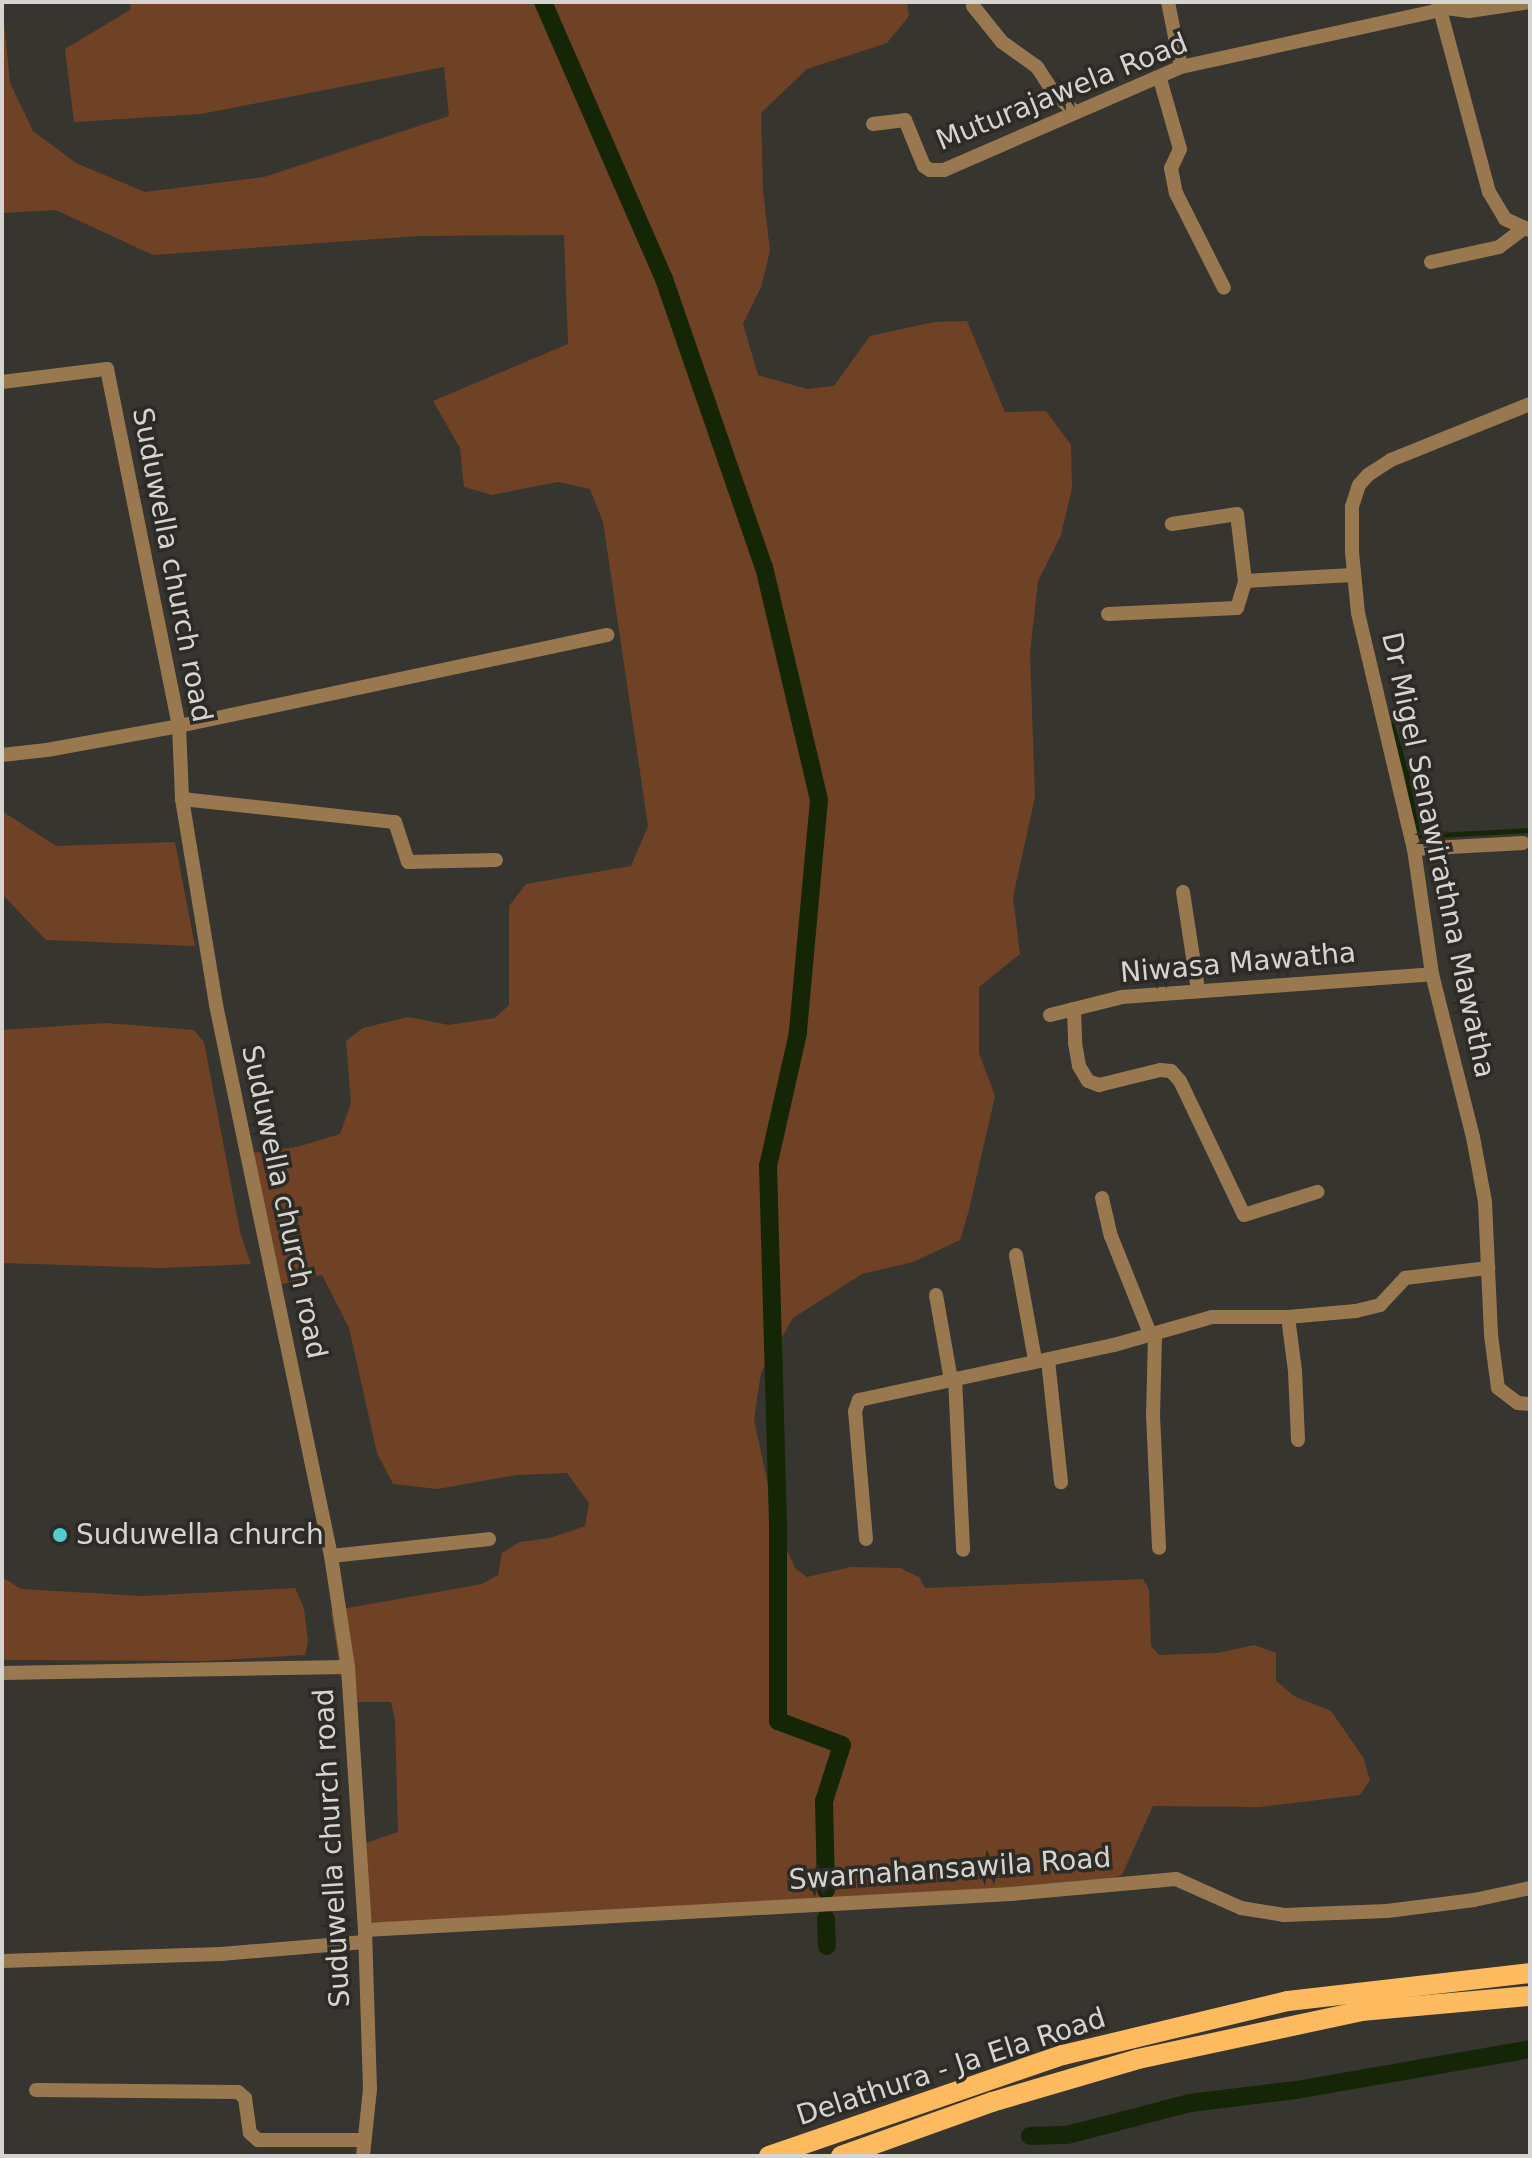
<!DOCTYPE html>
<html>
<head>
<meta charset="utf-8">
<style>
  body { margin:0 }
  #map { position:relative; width:1532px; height:2158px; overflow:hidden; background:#36352f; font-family:"DejaVu Sans",sans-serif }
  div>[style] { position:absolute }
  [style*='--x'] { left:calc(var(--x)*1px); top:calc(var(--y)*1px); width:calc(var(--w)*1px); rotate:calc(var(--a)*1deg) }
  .green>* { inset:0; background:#704225 }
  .stream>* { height:5px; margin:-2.5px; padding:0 2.5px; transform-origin:2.5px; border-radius:2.5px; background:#152606 }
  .canal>* { height:18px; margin:-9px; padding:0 9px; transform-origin:9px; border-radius:9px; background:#152606 }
  .minor>* { height:14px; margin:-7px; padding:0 7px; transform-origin:7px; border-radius:7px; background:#99784f }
  .primary>* { height:20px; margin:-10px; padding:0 10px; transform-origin:10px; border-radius:10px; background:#feba5f }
  .dots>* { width:22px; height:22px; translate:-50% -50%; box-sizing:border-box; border:4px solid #2c2b26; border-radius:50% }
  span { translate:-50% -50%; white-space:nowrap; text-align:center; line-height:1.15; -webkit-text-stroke:7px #2c2b26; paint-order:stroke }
  .street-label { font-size:28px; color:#d5d4d1 }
  .poi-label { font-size:28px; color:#d5d4d1 }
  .left { translate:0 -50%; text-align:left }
  .frame { position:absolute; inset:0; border:4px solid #d5d4d1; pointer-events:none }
</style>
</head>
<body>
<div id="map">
  <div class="green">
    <div style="clip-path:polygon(2px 2px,10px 83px,33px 131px,76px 163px,145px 192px,264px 177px,449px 116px,444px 67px,201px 114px,74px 122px,65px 49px,130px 10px,131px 2px,907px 2px,909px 16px,887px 43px,807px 69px,761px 113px,763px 191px,770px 251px,761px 287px,743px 324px,758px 375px,807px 389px,834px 386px,870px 336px,934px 322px,967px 321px,1005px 412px,1046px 411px,1071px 445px,1072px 488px,1061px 535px,1038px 581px,1030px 653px,1035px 797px,1013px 897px,1020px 954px,979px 987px,979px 1053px,995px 1096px,969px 1210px,960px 1240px,913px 1262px,862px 1274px,793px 1318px,761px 1373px,754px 1420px,778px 1530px,795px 1568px,807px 1577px,851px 1567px,900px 1568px,919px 1577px,925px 1588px,1143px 1579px,1149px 1590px,1151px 1646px,1159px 1655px,1217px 1653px,1254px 1645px,1276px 1653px,1276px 1681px,1294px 1696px,1331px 1711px,1363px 1757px,1370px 1780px,1360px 1795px,1259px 1807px,1153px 1806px,1122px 1875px,1100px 1882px,385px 1924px,368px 1921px,363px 1844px,398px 1832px,395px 1720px,391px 1702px,345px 1702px,331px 1611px,482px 1584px,498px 1575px,502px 1553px,520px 1542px,550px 1538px,585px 1526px,589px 1503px,567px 1473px,516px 1475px,438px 1489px,393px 1484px,377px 1453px,349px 1328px,322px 1275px,278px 1285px,250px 1153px,297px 1147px,340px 1134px,351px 1103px,346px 1041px,363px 1028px,408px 1017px,449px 1025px,495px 1018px,509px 1005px,509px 906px,526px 884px,631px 866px,648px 826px,603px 522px,590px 489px,558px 482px,492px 495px,464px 487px,460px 448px,433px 401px,568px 344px,564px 235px,419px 236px,153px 255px,56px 210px,2px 213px)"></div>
    <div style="clip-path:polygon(2px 811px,56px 846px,175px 842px,195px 946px,46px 940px,2px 894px)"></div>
    <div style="clip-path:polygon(106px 1023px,194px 1030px,204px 1042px,240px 1232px,251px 1264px,160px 1268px,2px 1263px,2px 1030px)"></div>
    <div style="clip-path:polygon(2px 1577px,21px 1589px,142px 1596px,295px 1588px,304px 1608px,308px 1642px,305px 1655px,207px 1661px,2px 1660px)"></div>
  </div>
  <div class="stream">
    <div style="--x:1392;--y:725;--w:49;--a:73.4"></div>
    <div style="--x:1406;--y:772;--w:65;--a:79.4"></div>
    <div style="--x:1418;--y:836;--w:112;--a:-3.1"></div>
  </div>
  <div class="canal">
    <div style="--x:543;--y:2;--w:302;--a:66.4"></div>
    <div style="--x:664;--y:279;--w:305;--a:70.9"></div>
    <div style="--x:764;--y:567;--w:239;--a:76.7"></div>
    <div style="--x:819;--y:800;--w:234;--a:95.2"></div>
    <div style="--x:798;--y:1033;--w:136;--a:102.7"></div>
    <div style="--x:768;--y:1166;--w:364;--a:88.4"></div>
    <div style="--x:778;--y:1530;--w:191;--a:90"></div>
    <div style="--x:778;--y:1721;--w:68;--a:20.6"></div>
    <div style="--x:842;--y:1745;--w:59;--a:107.8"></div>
    <div style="--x:824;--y:1801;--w:89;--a:88.7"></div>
    <div style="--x:826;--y:1919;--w:27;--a:88"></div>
    <div style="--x:1030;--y:2136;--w:37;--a:-2"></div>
    <div style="--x:1067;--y:2135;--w:127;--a:-14.6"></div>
    <div style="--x:1190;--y:2103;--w:107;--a:-7"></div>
    <div style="--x:1296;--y:2090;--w:238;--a:-9.9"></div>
  </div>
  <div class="minor">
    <div style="--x:1168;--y:2;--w:66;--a:78.7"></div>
    <div style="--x:1438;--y:2;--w:197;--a:75"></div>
    <div style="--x:1489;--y:192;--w:31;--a:59"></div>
    <div style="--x:1505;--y:219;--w:27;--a:24"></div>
    <div style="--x:973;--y:6;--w:46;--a:51.1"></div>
    <div style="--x:1002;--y:42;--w:43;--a:35.5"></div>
    <div style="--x:1037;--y:67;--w:33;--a:57"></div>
    <div style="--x:1055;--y:95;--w:26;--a:40"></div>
    <div style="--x:1439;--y:7;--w:30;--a:8"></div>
    <div style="--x:1469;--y:11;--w:62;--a:-8.4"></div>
    <div style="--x:1160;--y:79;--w:73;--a:74.1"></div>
    <div style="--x:1180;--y:149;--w:21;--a:115"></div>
    <div style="--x:1171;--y:168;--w:25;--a:79"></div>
    <div style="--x:1176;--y:193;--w:106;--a:63.2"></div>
    <div style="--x:873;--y:124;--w:32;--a:-7"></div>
    <div style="--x:905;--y:120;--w:50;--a:67.6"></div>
    <div style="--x:924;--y:166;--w:7;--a:34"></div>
    <div style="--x:930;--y:170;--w:14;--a:0"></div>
    <div style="--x:944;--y:170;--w:258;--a:-23.5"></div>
    <div style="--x:1181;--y:67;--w:265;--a:-12.4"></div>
    <div style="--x:1431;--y:262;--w:70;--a:-12.4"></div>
    <div style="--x:1499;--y:247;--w:30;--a:-37"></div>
    <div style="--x:2;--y:382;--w:106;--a:-7.1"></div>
    <div style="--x:107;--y:369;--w:364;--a:78.6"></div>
    <div style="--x:179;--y:726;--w:73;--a:87.6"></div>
    <div style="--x:182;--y:799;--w:209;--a:80.6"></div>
    <div style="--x:216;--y:1005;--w:563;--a:78.21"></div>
    <div style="--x:331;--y:1556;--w:112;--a:81.3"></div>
    <div style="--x:348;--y:1667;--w:264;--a:86.3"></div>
    <div style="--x:365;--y:1930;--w:159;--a:88.2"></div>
    <div style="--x:370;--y:2089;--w:67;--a:96"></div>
    <div style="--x:1530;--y:404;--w:150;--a:158.1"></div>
    <div style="--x:1391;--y:460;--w:27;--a:147"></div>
    <div style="--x:1368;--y:475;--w:13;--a:132"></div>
    <div style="--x:1359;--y:485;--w:23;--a:108"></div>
    <div style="--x:1352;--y:507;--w:45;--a:90"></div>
    <div style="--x:1352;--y:552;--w:61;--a:84.4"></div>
    <div style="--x:1358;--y:613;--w:243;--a:76.7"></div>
    <div style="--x:1414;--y:849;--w:126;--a:81.8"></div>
    <div style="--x:1432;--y:974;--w:168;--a:75.9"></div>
    <div style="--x:1473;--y:1137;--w:66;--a:79.5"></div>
    <div style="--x:1485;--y:1202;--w:133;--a:87.4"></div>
    <div style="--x:1491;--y:1335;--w:53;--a:82.5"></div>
    <div style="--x:1498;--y:1388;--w:25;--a:37"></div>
    <div style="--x:1518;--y:1403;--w:12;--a:5"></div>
    <div style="--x:1245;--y:581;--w:108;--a:-3.2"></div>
    <div style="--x:1108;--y:614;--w:129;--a:-2.7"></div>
    <div style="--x:1237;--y:608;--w:28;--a:-73"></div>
    <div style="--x:1245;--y:581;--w:67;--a:-96.8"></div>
    <div style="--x:1237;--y:514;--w:66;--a:171.3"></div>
    <div style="--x:2;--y:755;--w:45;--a:-6.3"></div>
    <div style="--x:47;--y:750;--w:134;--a:-10.3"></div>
    <div style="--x:179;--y:726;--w:438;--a:-12"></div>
    <div style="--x:182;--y:799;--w:214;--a:6.2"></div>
    <div style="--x:395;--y:822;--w:42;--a:72"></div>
    <div style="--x:408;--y:862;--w:88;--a:-1.3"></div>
    <div style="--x:1414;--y:849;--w:109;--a:-3.2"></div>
    <div style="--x:1183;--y:892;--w:99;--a:81.3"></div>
    <div style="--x:1074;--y:1009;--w:34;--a:88"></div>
    <div style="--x:1075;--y:1043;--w:23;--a:80"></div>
    <div style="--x:1079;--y:1066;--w:17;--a:59"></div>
    <div style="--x:1088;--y:1081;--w:12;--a:20"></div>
    <div style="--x:1099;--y:1085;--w:63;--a:-13.8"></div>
    <div style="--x:1160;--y:1070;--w:11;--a:5"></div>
    <div style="--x:1171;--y:1071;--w:13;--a:48"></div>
    <div style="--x:1180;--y:1081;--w:148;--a:64.5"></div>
    <div style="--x:1244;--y:1215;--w:77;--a:-17.5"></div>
    <div style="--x:1050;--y:1015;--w:74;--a:-14"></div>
    <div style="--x:1122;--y:997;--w:311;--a:-4.2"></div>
    <div style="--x:1102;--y:1198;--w:39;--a:77"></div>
    <div style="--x:1111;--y:1236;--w:108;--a:68.2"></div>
    <div style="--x:1016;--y:1255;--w:107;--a:79.7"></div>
    <div style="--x:936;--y:1295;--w:86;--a:80"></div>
    <div style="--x:1288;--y:1317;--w:54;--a:82.6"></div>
    <div style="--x:1295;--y:1371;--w:69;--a:87.5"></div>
    <div style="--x:1155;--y:1335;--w:80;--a:91.4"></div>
    <div style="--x:1153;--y:1415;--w:133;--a:87.4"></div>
    <div style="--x:1048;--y:1360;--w:123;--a:83.9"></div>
    <div style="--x:955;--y:1378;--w:172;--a:87.3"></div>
    <div style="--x:866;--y:1539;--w:128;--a:-94.9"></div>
    <div style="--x:855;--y:1411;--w:12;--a:-70"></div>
    <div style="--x:859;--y:1400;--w:261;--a:-12.2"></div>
    <div style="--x:1114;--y:1345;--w:102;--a:-15.9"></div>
    <div style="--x:1212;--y:1317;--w:76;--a:0"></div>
    <div style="--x:1288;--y:1317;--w:68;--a:-5"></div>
    <div style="--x:1356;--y:1311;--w:25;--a:-14"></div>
    <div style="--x:1380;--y:1305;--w:37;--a:-47"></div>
    <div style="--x:1405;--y:1278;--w:84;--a:-6.9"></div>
    <div style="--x:331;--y:1556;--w:159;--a:-6.1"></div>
    <div style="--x:2;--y:1673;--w:346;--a:-1"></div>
    <div style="--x:365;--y:1930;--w:647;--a:-3.19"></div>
    <div style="--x:1011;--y:1894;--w:166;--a:-5.2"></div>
    <div style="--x:1176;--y:1879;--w:71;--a:24"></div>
    <div style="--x:1241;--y:1908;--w:44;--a:9.2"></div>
    <div style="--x:1284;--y:1915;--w:103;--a:-2.2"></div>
    <div style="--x:1387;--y:1911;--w:88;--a:-7.2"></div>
    <div style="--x:1474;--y:1900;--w:57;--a:-12.1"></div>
    <div style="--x:2;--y:1961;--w:219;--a:-1.8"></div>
    <div style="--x:221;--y:1954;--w:144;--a:-4.8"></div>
    <div style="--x:36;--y:2090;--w:202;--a:0.6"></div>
    <div style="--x:238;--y:2092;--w:9;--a:41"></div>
    <div style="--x:245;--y:2098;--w:35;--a:82"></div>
    <div style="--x:250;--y:2133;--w:11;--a:41"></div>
    <div style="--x:258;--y:2140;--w:105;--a:0"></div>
  </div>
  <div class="primary">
    <div style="--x:769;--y:2156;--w:311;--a:-19"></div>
    <div style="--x:1063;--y:2055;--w:231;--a:-13.5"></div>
    <div style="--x:1288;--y:2001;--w:244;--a:-6.6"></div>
    <div style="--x:841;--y:2156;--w:160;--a:-19.7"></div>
    <div style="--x:992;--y:2102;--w:152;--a:-16.4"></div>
    <div style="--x:1138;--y:2059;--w:228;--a:-12.1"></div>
    <div style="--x:1361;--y:2011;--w:170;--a:-5.1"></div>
  </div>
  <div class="dots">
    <div style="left:60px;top:1535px;background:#53cdcb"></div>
  </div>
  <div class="street-label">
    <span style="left:1062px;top:92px;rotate:-22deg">Muturajawela Road</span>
    <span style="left:172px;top:565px;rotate:79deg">Suduwella church road</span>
    <span style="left:1438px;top:855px;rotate:78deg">Dr Migel Senawirathna Mawatha</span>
    <span style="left:1238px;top:963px;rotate:-5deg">Niwasa Mawatha</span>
    <span style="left:284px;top:1202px;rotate:78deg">Suduwella church road</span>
    <span style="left:332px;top:1848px;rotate:-93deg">Suduwella church road</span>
    <span style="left:950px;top:1869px;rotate:-4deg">Swarnahansawila Road</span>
    <span style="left:951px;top:2067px;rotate:-18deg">Delathura - Ja Ela Road</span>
  </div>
  <div class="poi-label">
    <span class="left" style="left:76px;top:1535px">Suduwella church</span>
  </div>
  <div class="frame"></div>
</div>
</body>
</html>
